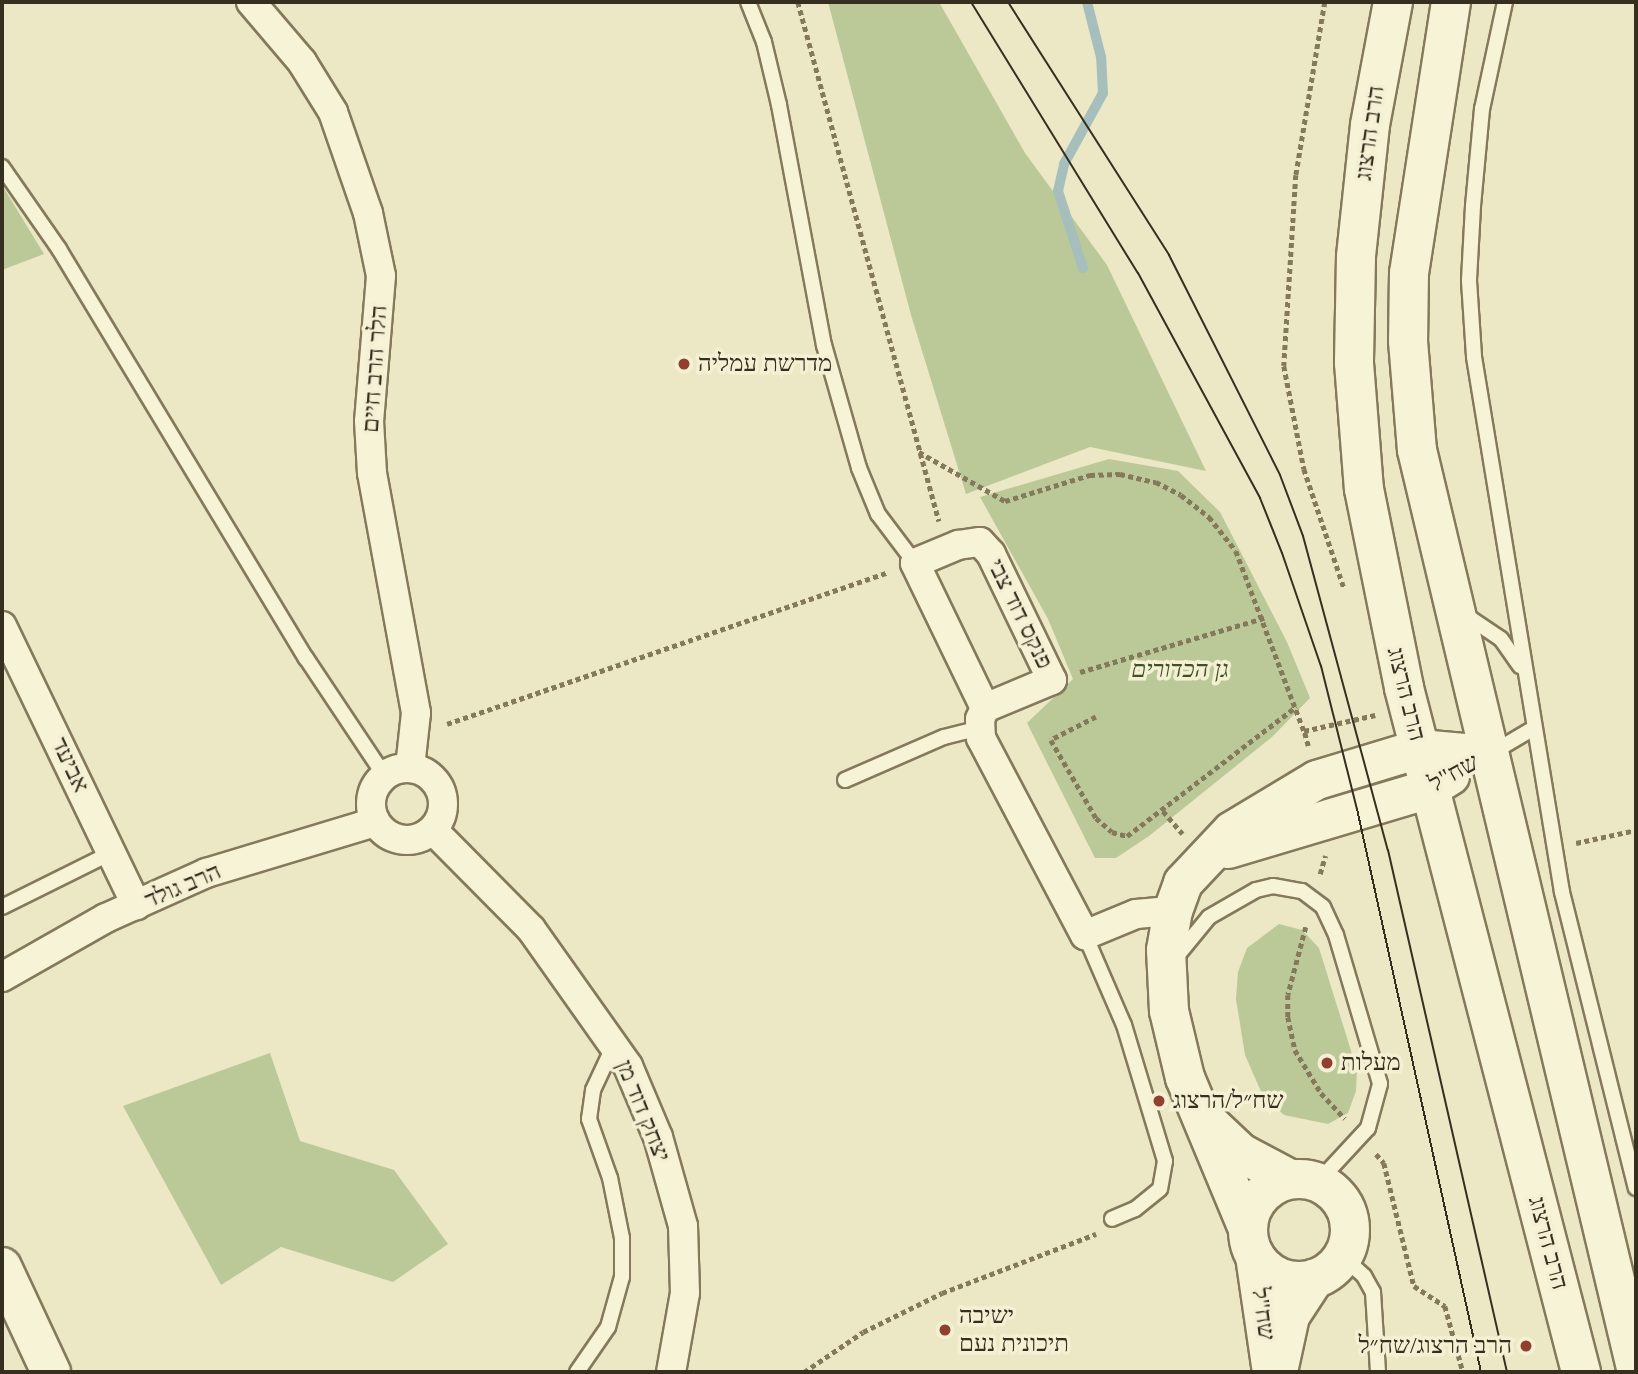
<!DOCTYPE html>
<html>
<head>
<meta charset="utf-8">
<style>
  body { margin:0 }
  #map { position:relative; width:1638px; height:1374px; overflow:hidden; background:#ece7c4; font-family:"Times New Roman",Heebo,serif }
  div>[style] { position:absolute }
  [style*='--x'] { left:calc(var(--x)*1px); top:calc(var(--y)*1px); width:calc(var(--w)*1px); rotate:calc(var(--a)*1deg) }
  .green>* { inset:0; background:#bbc999 }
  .stream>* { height:10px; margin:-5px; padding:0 5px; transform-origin:5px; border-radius:5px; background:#a6bfbc }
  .path>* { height:4.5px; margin-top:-2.25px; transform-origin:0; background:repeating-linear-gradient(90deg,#85795b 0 5px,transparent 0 8.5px) }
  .roads { filter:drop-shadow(2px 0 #85795b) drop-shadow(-2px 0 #85795b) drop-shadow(0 2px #85795b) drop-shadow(0 -2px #85795b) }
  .lane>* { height:14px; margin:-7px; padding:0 7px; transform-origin:7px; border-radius:7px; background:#f7f3d7 }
  .street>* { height:28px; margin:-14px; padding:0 14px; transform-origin:14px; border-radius:14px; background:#f7f3d7 }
  .street>.ring { margin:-14px; padding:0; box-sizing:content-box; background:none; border:28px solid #f7f3d7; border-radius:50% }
  .secondary>* { height:38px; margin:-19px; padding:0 19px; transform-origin:19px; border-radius:19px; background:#f7f3d7 }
  .secondary>.ring { margin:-19px; padding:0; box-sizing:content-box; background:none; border:38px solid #f7f3d7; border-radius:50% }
  .tram>* { height:2px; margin:-1px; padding:0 1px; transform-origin:1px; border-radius:1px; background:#362e1f }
  .dots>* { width:19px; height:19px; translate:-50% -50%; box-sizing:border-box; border:4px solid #f4f0d3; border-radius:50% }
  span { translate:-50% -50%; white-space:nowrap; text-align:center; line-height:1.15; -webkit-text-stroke:7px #f4f0d3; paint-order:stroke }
  .street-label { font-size:24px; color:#362e1f }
  .poi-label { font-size:24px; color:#362e1f }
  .left { translate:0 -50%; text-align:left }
  .right { translate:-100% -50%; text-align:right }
  .park-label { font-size:24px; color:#3f5226; font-style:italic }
  .frame { position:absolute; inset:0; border:4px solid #362e1f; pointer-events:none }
</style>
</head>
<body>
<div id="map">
  <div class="green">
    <div style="clip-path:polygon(828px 2px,939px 2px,1025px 153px,1107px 265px,1206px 471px,1090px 447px,966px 494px,911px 315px)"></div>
    <div style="clip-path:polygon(2px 185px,44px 254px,2px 270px)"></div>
    <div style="clip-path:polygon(1109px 459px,1178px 471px,1220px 512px,1287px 642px,1310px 698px,1272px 737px,1149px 836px,1116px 858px,1095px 858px,1027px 723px,1073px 679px,1048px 619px,980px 497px)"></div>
    <div style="clip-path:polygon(1279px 924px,1302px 930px,1319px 948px,1357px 1070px,1356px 1091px,1348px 1113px,1328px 1124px,1284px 1115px,1263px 1096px,1245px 1055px,1236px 999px,1238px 972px,1247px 948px)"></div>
    <div style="clip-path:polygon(270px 1053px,300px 1141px,394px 1170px,448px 1244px,393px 1282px,281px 1247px,221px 1285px,123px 1106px)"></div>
  </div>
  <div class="stream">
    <div style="--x:1083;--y:268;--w:81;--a:-108"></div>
    <div style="--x:1058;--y:191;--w:28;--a:-77"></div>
    <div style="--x:1064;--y:164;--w:81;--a:-61.2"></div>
    <div style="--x:1103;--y:93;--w:36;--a:-93"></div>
    <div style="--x:1101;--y:57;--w:57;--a:-104.3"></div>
  </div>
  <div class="path">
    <div style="--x:798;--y:2;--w:538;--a:74.8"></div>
    <div style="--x:1325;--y:2;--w:175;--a:99.5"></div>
    <div style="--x:1296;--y:175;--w:191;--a:93.6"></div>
    <div style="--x:1284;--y:366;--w:105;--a:79"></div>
    <div style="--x:1304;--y:469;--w:126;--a:71.4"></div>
    <div style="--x:919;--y:452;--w:99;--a:29.7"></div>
    <div style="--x:1005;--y:501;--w:89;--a:-17"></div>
    <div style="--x:1090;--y:475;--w:30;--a:-2"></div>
    <div style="--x:1120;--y:474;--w:37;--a:13"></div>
    <div style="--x:1156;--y:482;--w:28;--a:27"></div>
    <div style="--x:1181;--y:495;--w:36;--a:38"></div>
    <div style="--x:1209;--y:517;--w:43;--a:51.5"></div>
    <div style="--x:1236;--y:551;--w:192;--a:69.3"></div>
    <div style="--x:1080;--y:672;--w:192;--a:-16.4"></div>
    <div style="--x:1096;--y:717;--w:51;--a:152.9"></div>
    <div style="--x:1051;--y:740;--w:90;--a:60"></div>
    <div style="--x:1096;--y:818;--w:21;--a:41"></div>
    <div style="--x:1112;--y:832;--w:16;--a:15"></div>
    <div style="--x:1127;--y:836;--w:213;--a:-37.4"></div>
    <div style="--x:447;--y:724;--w:466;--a:-19"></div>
    <div style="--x:1308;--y:746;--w:16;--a:-105"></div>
    <div style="--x:1304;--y:731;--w:73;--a:-12.7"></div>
    <div style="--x:1163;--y:811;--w:30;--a:49"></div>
    <div style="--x:1576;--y:843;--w:61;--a:-12.2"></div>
    <div style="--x:1320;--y:874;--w:19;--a:-74"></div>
    <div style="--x:1306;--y:927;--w:70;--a:104.8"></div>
    <div style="--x:1288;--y:995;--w:22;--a:90"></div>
    <div style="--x:1288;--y:1017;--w:34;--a:78"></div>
    <div style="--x:1295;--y:1050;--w:50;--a:58.8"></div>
    <div style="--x:1321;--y:1093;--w:35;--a:47"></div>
    <div style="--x:1376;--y:1154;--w:12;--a:48"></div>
    <div style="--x:1384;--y:1163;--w:127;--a:76.3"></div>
    <div style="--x:1414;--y:1286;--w:37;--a:33"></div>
    <div style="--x:1445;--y:1306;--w:68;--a:74.7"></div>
    <div style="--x:804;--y:1372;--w:71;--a:-34.1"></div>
    <div style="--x:863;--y:1332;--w:88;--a:-26.3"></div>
    <div style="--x:942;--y:1293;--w:165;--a:-21"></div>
  </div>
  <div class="roads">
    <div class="lane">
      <div style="--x:748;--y:2;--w:43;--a:68.2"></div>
      <div style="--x:764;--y:42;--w:65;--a:76.6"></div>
      <div style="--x:779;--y:105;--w:244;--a:79.4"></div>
      <div style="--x:824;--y:345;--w:128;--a:74.1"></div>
      <div style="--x:859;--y:468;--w:50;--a:67.6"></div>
      <div style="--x:878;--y:514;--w:61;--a:52.9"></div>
      <div style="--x:1505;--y:2;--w:109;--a:102.1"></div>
      <div style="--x:1482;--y:109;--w:97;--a:95.3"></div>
      <div style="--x:1473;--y:206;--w:75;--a:93.1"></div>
      <div style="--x:1469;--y:281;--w:76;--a:86.2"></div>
      <div style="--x:1474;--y:357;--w:542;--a:80.66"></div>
      <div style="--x:1562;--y:892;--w:305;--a:76"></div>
      <div style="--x:2;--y:167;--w:100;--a:55.2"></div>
      <div style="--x:59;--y:249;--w:478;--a:58.9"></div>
      <div style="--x:306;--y:658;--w:141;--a:56.3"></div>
      <div style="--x:1461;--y:612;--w:48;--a:34"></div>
      <div style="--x:1501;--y:639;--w:33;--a:55"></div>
      <div style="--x:1490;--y:754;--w:51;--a:-30.6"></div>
      <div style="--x:845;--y:780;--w:108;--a:-23.5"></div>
      <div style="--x:944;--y:737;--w:36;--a:-14"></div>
      <div style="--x:2;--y:907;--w:122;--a:-26.4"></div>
      <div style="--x:1085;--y:935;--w:98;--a:66.6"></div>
      <div style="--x:1124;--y:1025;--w:142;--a:73.2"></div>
      <div style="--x:1165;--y:1161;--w:28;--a:100"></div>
      <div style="--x:1160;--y:1189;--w:32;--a:141"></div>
      <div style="--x:1135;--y:1209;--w:25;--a:157"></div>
      <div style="--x:1177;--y:956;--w:50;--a:-50.6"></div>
      <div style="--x:1209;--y:917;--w:54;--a:-29.9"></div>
      <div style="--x:1256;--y:890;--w:17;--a:-13"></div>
      <div style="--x:1273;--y:886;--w:29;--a:10"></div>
      <div style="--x:1302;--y:891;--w:26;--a:37"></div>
      <div style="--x:1323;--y:907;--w:31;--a:65"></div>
      <div style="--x:1336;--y:935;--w:155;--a:73.5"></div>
      <div style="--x:1380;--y:1084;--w:46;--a:105.3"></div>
      <div style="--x:1368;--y:1128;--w:74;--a:132.8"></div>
      <div style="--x:1343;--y:1257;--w:28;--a:42"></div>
      <div style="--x:1364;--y:1276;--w:18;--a:61"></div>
      <div style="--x:1373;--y:1292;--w:80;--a:86.4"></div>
      <div style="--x:577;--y:1372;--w:55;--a:-55.4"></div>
      <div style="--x:608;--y:1327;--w:52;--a:-74.4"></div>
      <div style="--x:622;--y:1277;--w:39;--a:-90"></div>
      <div style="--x:622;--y:1238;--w:61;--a:-101.3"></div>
      <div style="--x:610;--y:1178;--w:63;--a:-109.6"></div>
      <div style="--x:589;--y:1119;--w:29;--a:-82"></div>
      <div style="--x:593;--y:1090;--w:50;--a:-65"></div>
    </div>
    <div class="street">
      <div style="--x:251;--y:2;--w:79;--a:49.6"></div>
      <div style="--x:302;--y:62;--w:59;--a:58.2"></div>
      <div style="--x:333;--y:112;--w:107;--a:70.9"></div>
      <div style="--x:368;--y:213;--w:64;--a:78.3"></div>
      <div style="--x:381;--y:276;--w:145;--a:94.7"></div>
      <div style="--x:369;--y:421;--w:52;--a:86.7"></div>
      <div style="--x:372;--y:473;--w:244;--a:79.6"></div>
      <div style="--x:416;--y:713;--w:54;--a:96.3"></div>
      <div style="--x:2;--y:626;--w:310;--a:64.3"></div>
      <div style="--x:985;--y:708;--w:161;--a:-115.8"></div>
      <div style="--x:915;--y:563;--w:47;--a:-22.7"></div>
      <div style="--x:958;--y:545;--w:22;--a:-8"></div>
      <div style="--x:980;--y:542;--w:16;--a:47"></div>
      <div style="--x:991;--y:554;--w:140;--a:64.2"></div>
      <div style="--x:1052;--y:680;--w:73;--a:157.3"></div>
      <div style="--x:985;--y:708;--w:12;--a:114"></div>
      <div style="--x:980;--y:719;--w:19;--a:87"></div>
      <div style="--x:981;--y:738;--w:223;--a:62.2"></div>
      <div style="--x:1085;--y:935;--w:55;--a:-22.4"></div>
      <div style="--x:1136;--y:914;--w:37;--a:-5"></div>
      <div class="ring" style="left:371px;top:768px;width:44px;height:44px"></div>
      <div style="--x:433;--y:830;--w:139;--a:45.3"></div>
      <div style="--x:531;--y:929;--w:168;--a:54.7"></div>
      <div style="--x:628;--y:1066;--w:77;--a:67.1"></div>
      <div style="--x:658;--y:1137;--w:92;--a:74.3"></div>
      <div style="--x:683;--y:1226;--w:67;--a:88.3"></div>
      <div style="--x:685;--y:1293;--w:80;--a:100"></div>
      <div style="--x:2;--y:977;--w:120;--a:-29.6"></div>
      <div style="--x:106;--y:918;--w:110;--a:-24.2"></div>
      <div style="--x:206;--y:873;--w:177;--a:-16.8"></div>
    </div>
    <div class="secondary">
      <div style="--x:1393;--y:2;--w:125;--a:100.6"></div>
      <div style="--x:1370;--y:125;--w:133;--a:96.1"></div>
      <div style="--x:1356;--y:257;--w:106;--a:91.1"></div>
      <div style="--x:1354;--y:363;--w:126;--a:85.5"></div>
      <div style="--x:1364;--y:489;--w:203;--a:78.6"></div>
      <div style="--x:1404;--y:688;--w:707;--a:75.49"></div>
      <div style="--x:1451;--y:2;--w:274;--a:98.8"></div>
      <div style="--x:1409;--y:273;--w:68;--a:90.8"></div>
      <div style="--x:1408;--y:341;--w:109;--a:85.3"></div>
      <div style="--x:1417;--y:450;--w:944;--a:76.58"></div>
      <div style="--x:1228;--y:849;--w:210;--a:-16.6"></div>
      <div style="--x:1429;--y:789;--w:25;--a:-32"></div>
      <div style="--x:1207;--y:1121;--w:47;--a:43.3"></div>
      <div style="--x:1241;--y:1153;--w:55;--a:28"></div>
      <div class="ring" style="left:1248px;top:1179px;width:64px;height:64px"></div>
      <div style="--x:1248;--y:1229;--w:164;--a:-112.6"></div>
      <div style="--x:1185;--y:1078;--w:69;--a:-103.4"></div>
      <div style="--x:1169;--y:1011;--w:61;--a:-92.8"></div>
      <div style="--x:1166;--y:950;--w:40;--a:-80"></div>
      <div style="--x:1173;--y:911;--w:30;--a:-70"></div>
      <div style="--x:1183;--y:883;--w:71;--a:-46.7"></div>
      <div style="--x:1232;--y:831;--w:99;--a:-31"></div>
      <div style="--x:1317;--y:780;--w:107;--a:-16.9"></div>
      <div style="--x:1419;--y:749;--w:68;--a:5"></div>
      <div style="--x:1255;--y:1256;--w:117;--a:81.7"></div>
      <div style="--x:2;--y:1267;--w:116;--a:65"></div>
      <div style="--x:1279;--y:1367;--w:52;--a:-77.8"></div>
      <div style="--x:1290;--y:1316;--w:45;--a:-56.7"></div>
    </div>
  </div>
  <div class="tram">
    <div style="--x:971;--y:2;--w:318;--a:58.4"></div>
    <div style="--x:1138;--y:273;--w:256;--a:61.5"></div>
    <div style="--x:1260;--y:498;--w:59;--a:68.2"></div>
    <div style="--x:1282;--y:553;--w:120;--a:71"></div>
    <div style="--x:1321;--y:666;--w:147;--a:75.9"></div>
    <div style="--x:1357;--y:809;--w:576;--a:77.58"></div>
    <div style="--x:1008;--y:2;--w:300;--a:57.5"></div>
    <div style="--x:1169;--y:255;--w:246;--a:63.2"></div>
    <div style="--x:1280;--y:475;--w:65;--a:69.3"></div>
    <div style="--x:1303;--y:536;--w:325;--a:74.9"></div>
    <div style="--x:1388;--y:850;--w:535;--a:77.16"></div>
  </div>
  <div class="dots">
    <div style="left:684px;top:364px;background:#913f2f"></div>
    <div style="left:1327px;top:1063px;background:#913f2f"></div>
    <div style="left:1159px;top:1101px;background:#913f2f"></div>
    <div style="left:945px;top:1330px;background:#913f2f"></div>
    <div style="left:1526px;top:1346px;background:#913f2f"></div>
  </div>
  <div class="street-label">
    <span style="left:1370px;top:133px;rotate:-82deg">הרב הרצוג</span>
    <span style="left:375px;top:369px;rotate:-86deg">הלר הרב חיים</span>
    <span style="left:1020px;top:614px;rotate:64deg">פנקס דוד צבי</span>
    <span style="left:1406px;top:694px;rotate:76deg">הרב הרצוג</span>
    <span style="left:70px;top:765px;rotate:65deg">אביעד</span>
    <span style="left:1454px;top:773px;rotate:-29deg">שח"ל</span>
    <span style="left:183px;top:886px;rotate:-23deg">הרב גולד</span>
    <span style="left:643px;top:1111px;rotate:68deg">יצחק דוד מן</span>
    <span style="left:1548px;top:1243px;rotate:75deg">הרב הרצוג</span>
    <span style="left:1263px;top:1314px;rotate:82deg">שח"ל</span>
  </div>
  <div class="poi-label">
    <span class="left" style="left:698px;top:364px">מדרשת עמליה</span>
    <span class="left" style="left:1341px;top:1063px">מעלות</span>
    <span class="left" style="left:1173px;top:1101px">שח״ל/הרצוג</span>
    <span class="left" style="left:959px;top:1330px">ישיבה<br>תיכונית נעם</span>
    <span class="right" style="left:1512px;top:1346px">הרב הרצוג/שח״ל</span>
  </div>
  <div class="park-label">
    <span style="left:1180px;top:670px">גן הכדורים</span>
  </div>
  <div class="frame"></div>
</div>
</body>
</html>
